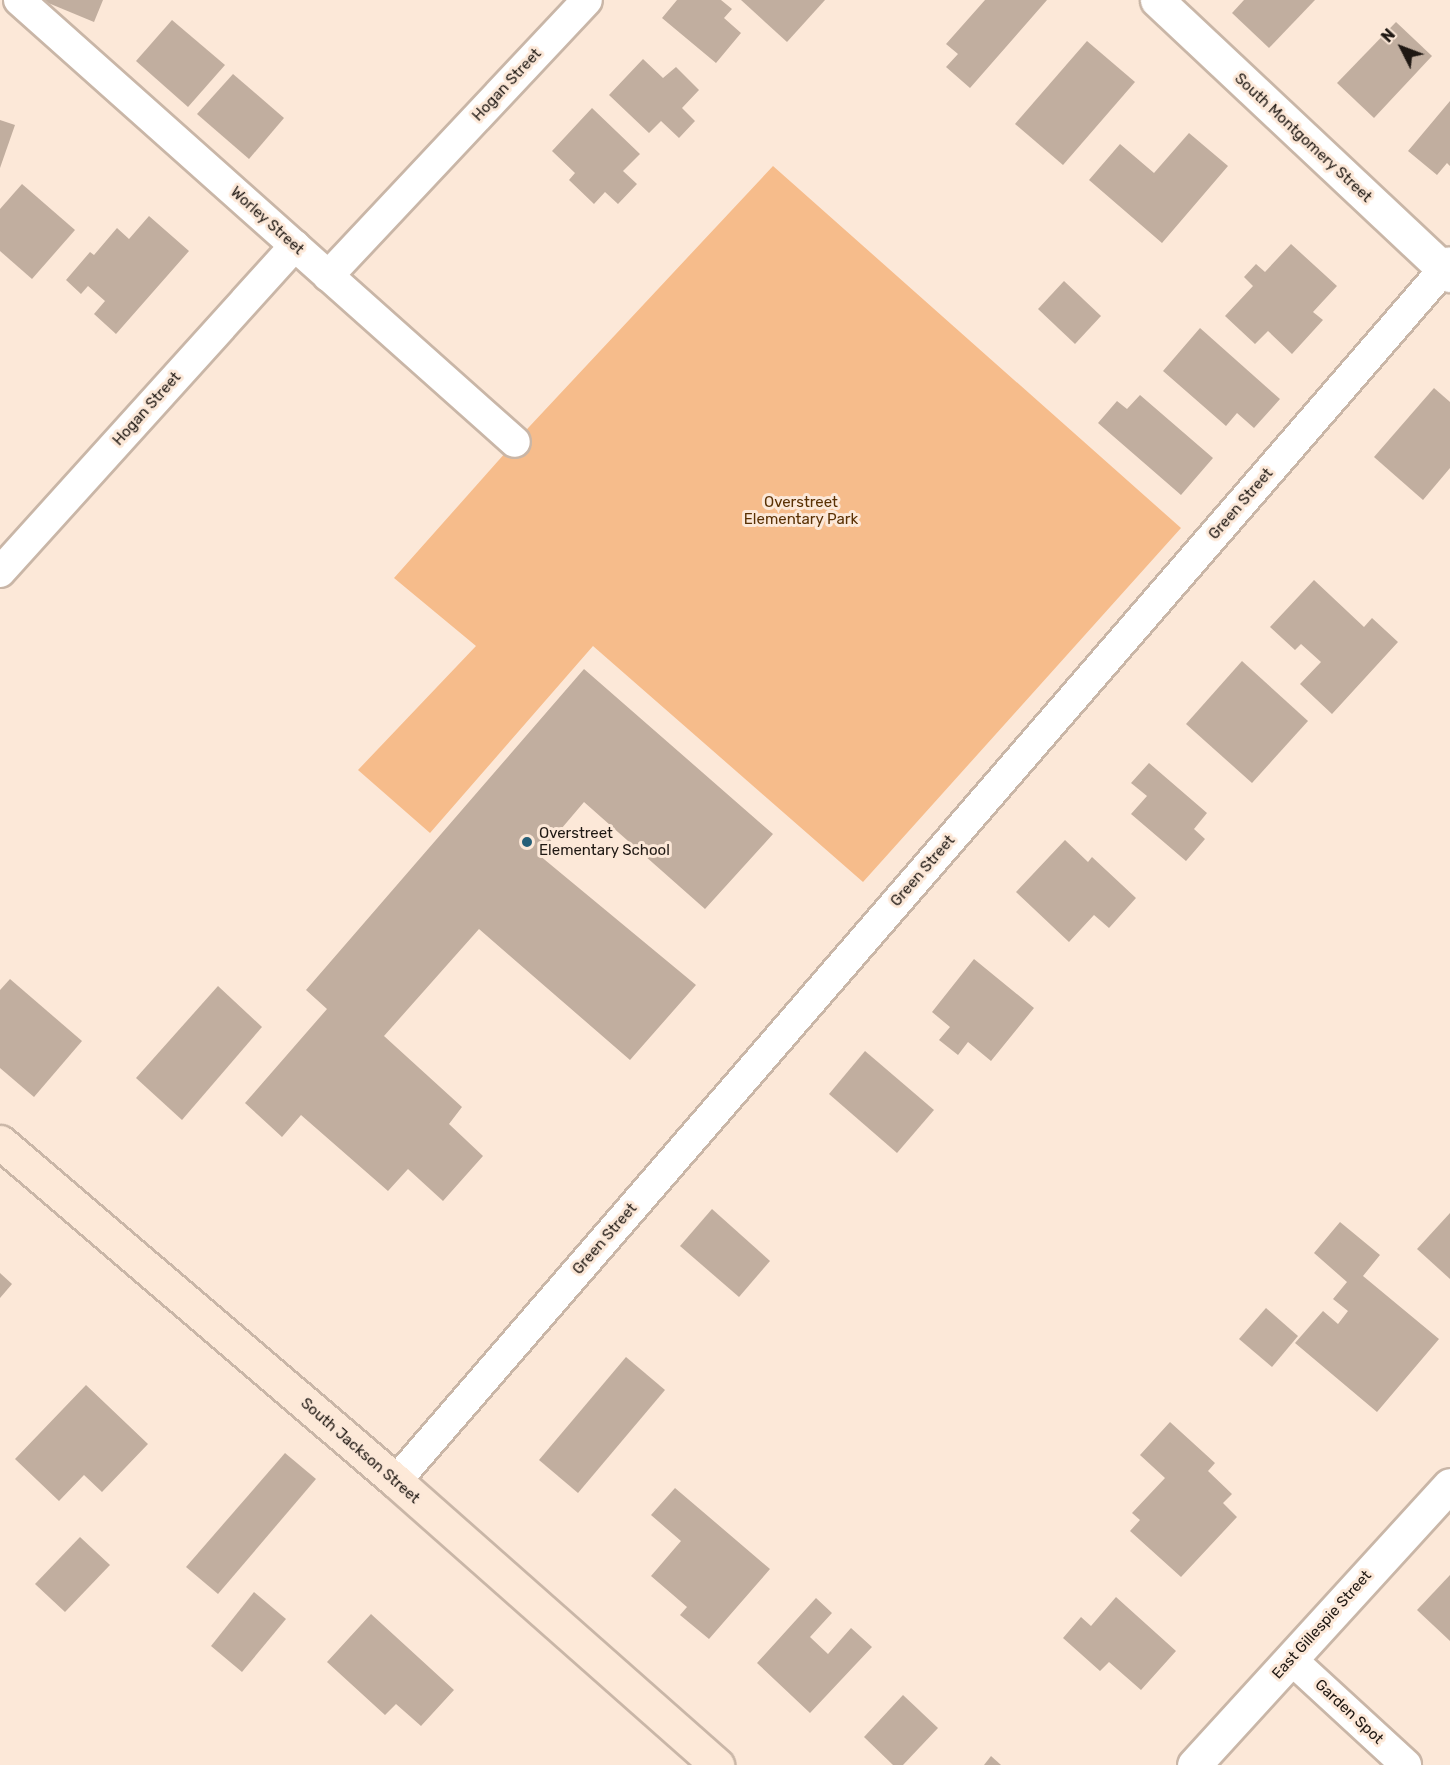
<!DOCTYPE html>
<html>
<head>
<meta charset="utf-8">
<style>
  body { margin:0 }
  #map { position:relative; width:1450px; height:1765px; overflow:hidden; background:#fce8d8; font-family:Rubik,sans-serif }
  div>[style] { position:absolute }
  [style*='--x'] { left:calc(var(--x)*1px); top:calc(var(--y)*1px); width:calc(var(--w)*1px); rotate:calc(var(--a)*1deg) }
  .green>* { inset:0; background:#f6bc8b }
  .building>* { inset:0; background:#c1ae9f }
  .roads { filter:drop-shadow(2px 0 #c9b6a7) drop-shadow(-2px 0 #c9b6a7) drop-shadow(0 2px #c9b6a7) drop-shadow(0 -2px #c9b6a7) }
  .minor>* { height:30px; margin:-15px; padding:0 15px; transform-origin:15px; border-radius:15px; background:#fff }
  .tertiary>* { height:33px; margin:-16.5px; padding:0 16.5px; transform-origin:16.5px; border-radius:16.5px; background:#fff }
  .secondary>* { height:33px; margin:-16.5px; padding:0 16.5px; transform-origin:16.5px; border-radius:16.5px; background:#fde9d8 }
  .dots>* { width:16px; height:16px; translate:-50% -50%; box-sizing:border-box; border:3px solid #fce8d8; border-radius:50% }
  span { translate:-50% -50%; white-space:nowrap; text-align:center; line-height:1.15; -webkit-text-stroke:6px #fce8d8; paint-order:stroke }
  .street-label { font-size:15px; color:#1f1813 }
  .park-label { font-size:15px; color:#5a3104 }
  .poi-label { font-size:15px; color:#1f1813 }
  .left { translate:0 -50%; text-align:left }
  .north { position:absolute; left:1372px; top:18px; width:60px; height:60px; -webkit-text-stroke:4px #fce8d8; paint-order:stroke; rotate:312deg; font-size:16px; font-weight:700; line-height:24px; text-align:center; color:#1f1813 }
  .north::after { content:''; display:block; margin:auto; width:21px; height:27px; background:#1f1813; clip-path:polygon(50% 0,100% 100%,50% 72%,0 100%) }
</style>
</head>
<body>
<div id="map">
  <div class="green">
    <div style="clip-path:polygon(773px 166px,1181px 528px,863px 882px,593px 646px,430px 833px,358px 770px,476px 646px,394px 578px,515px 442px)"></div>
  </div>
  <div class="building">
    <div style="clip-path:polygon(41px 0,103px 0,94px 22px)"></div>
    <div style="clip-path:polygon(677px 0,721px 0,732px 9px,724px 18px,741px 33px,716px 63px,662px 18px)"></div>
    <div style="clip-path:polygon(741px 0,825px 0,787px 42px)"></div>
    <div style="clip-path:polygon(985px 0,1047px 0,970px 88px,946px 67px,958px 54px,946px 44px)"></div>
    <div style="clip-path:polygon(1244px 0,1315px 0,1269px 48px,1232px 13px)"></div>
    <div style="clip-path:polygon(172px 20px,225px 65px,188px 107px,136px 61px)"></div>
    <div style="clip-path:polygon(1396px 22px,1432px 56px,1374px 118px,1337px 83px)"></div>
    <div style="clip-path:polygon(1087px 41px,1135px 82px,1063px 165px,1015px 124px)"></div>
    <div style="clip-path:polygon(643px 59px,663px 78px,676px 67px,699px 90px,682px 108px,695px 121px,679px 138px,661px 121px,649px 133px,609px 95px)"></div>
    <div style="clip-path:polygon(233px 74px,284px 118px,249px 159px,197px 114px)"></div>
    <div style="clip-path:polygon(1450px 101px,1450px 166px,1447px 163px,1437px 175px,1408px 151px)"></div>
    <div style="clip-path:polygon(592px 108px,640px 154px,623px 171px,637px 184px,618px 204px,605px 192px,594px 204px,569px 180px,575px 173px,552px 151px)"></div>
    <div style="clip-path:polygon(0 120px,15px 125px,0 168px)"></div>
    <div style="clip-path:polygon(1189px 133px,1228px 166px,1162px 243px,1089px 180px,1120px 144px,1154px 173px)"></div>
    <div style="clip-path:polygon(22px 184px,75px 230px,32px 279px,0 251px,0 209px)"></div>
    <div style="clip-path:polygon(149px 216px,189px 251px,116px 334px,94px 314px,105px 301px,88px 286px,81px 294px,66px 280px,90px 252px,94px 255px,117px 228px,129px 239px)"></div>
    <div style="clip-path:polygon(1291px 244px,1337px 286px,1313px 312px,1323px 320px,1292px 354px,1268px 331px,1255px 344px,1225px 316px,1253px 286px,1244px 277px,1256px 264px,1265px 272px)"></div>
    <div style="clip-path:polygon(1064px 281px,1101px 316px,1075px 344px,1038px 309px)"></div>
    <div style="clip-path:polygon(1200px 328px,1280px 399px,1254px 428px,1237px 413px,1226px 426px,1163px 371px)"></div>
    <div style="clip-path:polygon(1434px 388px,1450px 402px,1450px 468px,1423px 500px,1374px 457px)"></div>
    <div style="clip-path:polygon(1140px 395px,1213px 458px,1181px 495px,1098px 423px,1117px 401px,1127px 409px)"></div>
    <div style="clip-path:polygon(1314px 580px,1364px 627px,1372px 618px,1398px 642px,1332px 714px,1300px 684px,1321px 662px,1301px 644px,1295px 650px,1270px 627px)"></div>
    <div style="clip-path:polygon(1242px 661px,1308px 721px,1252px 783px,1186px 724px)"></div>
    <div style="clip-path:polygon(584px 669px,773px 834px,705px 909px,584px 802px,539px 855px,696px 985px,630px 1060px,479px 929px,384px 1036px,462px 1107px,449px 1124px,483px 1156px,443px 1201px,408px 1169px,388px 1191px,301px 1115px,282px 1137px,245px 1103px,327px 1009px,306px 990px)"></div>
    <div style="clip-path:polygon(1149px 763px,1207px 813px,1194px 829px,1205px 839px,1186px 861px,1131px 814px,1147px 796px,1131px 783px)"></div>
    <div style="clip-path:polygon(1065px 840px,1088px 862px,1092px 857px,1136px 898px,1109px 928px,1094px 915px,1069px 942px,1016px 892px)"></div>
    <div style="clip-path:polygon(974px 959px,1034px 1008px,991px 1061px,968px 1042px,958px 1055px,939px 1040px,950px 1027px,932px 1012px)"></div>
    <div style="clip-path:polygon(10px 979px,82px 1041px,34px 1097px,0 1068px,0 990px)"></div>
    <div style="clip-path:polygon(218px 986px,262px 1027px,182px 1120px,136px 1078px)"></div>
    <div style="clip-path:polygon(865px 1051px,934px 1110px,897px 1153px,829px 1094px)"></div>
    <div style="clip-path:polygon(712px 1209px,770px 1261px,739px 1297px,680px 1246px)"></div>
    <div style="clip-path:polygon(1450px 1213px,1450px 1279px,1417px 1249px)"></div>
    <div style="clip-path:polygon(1340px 1222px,1380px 1255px,1363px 1276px,1439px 1339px,1377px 1412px,1295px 1343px,1323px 1311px,1338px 1324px,1348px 1311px,1333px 1299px,1347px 1282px,1314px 1253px)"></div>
    <div style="clip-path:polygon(0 1273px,12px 1284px,0 1298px)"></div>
    <div style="clip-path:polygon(1266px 1308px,1298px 1336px,1272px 1367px,1239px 1339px)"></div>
    <div style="clip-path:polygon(626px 1357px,665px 1390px,578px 1493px,539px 1460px)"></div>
    <div style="clip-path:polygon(86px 1385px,148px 1444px,102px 1492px,84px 1475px,59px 1501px,15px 1459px)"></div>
    <div style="clip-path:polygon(1170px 1422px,1215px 1463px,1208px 1471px,1232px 1494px,1223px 1503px,1237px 1517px,1181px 1577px,1130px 1531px,1140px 1520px,1132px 1513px,1165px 1478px,1140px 1455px)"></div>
    <div style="clip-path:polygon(285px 1453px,316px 1479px,218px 1594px,186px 1567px)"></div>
    <div style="clip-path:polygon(675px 1488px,770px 1569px,709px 1639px,680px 1615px,687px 1607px,651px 1576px,681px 1541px,651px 1515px)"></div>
    <div style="clip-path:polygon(80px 1537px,110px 1565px,65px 1612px,35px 1584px)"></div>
    <div style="clip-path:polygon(1450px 1575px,1450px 1641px,1417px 1610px)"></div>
    <div style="clip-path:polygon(254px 1592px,286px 1619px,242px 1672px,211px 1646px)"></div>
    <div style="clip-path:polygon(1116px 1597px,1176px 1651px,1141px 1690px,1109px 1662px,1100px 1671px,1063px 1638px,1081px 1617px,1091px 1626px)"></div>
    <div style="clip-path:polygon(816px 1598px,832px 1613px,810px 1637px,828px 1654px,851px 1628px,872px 1647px,810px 1713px,757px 1663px)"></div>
    <div style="clip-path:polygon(371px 1614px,454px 1690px,421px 1726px,396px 1704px,385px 1715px,327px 1662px)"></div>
    <div style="clip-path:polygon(903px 1695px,938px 1728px,903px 1765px,893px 1765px,864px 1737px)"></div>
    <div style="clip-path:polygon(991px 1756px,1001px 1765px,984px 1765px)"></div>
  </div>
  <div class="roads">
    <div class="minor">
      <div style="--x:19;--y:0;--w:664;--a:41.71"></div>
      <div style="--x:328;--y:276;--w:378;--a:-46.8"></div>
      <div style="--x:0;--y:572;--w:440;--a:-47.9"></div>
      <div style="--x:396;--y:1481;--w:1611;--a:-49.15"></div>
      <div style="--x:1292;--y:1660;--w:155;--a:42.6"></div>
    </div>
    <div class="tertiary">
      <div style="--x:1157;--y:0;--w:402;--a:43.2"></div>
      <div style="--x:1194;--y:1765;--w:379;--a:-47.6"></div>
    </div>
    <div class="secondary">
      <div style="--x:0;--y:1142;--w:521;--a:40.57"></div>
      <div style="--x:396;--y:1481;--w:429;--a:41.5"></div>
    </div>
  </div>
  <div class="dots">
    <div style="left:527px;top:842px;background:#265f78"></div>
  </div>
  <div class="street-label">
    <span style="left:507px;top:85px;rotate:-47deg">Hogan Street</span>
    <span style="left:1303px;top:138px;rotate:43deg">South Montgomery Street</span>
    <span style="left:267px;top:221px;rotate:42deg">Worley Street</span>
    <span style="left:147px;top:409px;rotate:-48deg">Hogan Street</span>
    <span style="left:1241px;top:504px;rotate:-49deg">Green Street</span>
    <span style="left:923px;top:871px;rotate:-49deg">Green Street</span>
    <span style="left:605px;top:1239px;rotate:-49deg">Green Street</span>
    <span style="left:360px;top:1451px;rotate:41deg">South Jackson Street</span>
    <span style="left:1322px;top:1625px;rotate:-48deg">East Gillespie Street</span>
    <span style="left:1349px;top:1712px;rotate:43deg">Garden Spot</span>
  </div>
  <div class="park-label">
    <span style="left:801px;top:511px">Overstreet<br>Elementary Park</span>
  </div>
  <div class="poi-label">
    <span class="left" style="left:539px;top:842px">Overstreet<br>Elementary School</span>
  </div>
  <div class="north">N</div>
</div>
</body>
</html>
